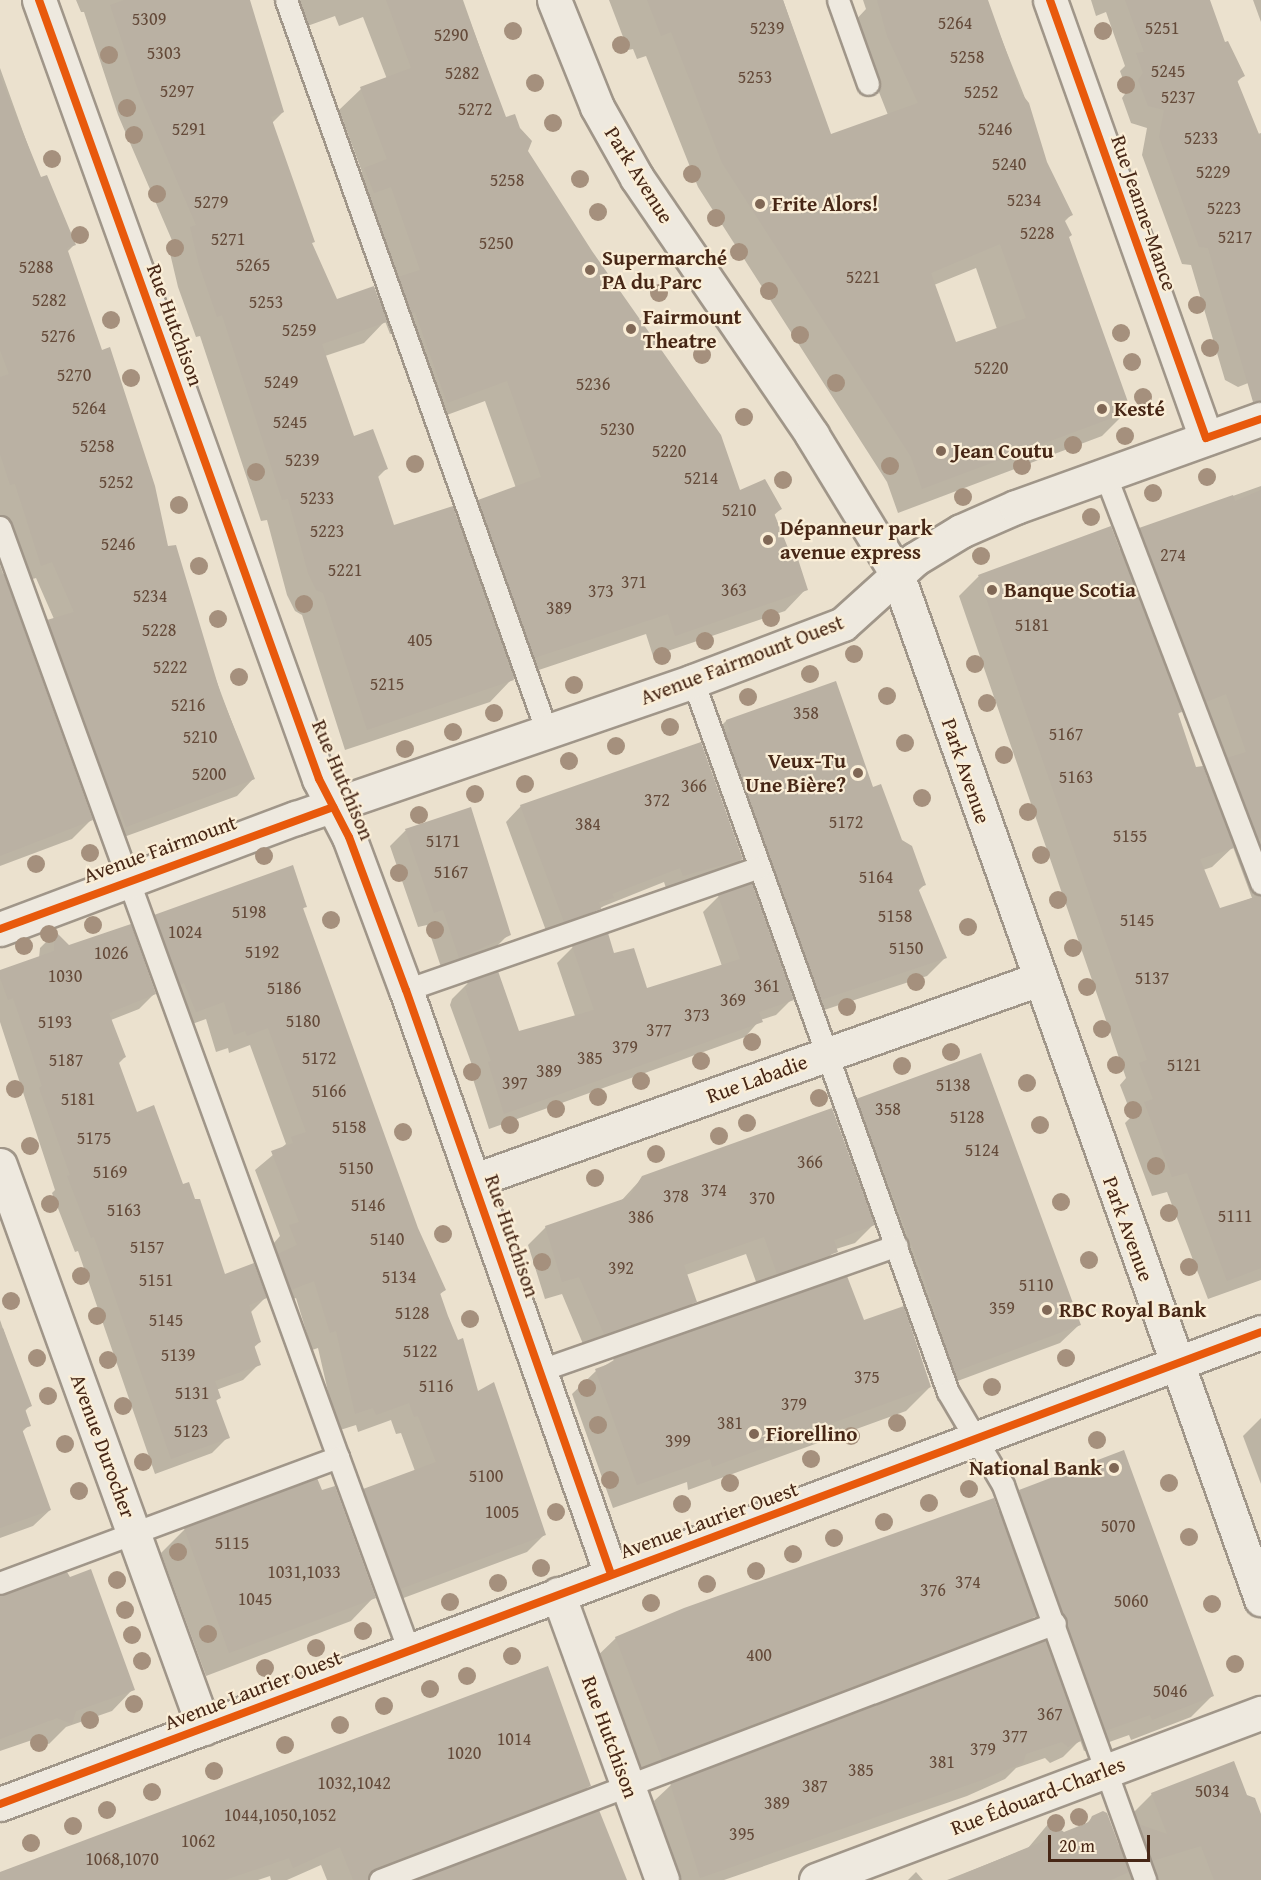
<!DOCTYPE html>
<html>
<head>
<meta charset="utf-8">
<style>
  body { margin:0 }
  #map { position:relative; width:1261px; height:1880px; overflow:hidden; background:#ebe1ce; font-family:"Gentium Book Plus",serif }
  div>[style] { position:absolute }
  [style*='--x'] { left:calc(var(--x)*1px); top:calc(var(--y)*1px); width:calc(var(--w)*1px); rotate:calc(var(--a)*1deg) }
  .shadow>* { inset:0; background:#0003 }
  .building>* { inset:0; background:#bab1a3 }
  .roads { filter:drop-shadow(2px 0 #a09689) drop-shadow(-2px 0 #a09689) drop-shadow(0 2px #a09689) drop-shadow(0 -2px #a09689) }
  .lane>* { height:21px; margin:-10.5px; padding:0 10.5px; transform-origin:10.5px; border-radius:10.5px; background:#eee9df }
  .street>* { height:33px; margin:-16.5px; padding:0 16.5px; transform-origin:16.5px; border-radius:16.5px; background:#eee9df }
  .secondary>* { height:33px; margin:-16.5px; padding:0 16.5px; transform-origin:16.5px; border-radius:16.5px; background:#eee9df }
  .cycleway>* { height:8px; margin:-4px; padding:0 4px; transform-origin:4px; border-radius:4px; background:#e8590c }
  .trees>* { width:18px; height:18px; margin:-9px; border-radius:50%; background:#a5907d }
  .dots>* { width:16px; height:16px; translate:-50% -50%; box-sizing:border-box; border:3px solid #faeed7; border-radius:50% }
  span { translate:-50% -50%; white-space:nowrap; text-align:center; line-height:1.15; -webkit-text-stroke:4.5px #faeed7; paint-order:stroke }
  .number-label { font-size:18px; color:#644a39 }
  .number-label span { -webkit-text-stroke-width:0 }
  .street-label { font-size:21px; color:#472716 }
  .poi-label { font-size:21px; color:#472716; font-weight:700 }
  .left { translate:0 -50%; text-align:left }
  .right { translate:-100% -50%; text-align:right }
  .scale { position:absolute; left:1048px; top:1835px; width:102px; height:27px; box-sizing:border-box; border:3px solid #472716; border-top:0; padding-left:8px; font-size:18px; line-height:21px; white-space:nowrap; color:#472716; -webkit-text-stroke:4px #faeed7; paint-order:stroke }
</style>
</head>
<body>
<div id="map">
  <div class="shadow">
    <div style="clip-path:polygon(evenodd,76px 0,215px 0,283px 112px,272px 123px,311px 244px,336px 301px,378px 300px,396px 282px,344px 190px,362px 172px,339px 110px,361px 89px,387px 79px,363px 17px,339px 26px,335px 16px,288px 33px,276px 0,463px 0,505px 119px,739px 492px,781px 509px,773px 516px,806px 589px,785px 611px,653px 656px,646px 634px,512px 679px,490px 702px,345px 750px,302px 615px,295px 611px,287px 595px,267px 520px,261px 521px,200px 336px,196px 337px,178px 287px,169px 249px,174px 245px,118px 115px,84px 12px,81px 12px,76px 0,385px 321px,390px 334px,394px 333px,425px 423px,485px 401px,516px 488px,479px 501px,457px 523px,393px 527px,377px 478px,386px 469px,353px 438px,325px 356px,364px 343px,385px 321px)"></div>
    <div style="clip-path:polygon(evenodd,609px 0,783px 0,830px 136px,888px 115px,852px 24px,866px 9px,863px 0,986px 0,1027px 103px,1045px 163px,1071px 215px,1064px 222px,1067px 237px,1127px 411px,1102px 436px,898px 513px,887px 482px,698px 187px,646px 56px,637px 59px,633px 49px,628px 50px,609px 0,976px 268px,997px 329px,955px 344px,934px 285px,976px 268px)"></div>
    <div style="clip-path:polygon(1091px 0,1209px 0,1224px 44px,1244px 75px,1237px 82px,1258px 134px,1261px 133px,1261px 378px,1238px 387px,1225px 380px,1191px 265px,1182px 264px,1142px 155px,1147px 128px,1131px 123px,1122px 98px,1127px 91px,1120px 71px,1125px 66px,1106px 12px,1096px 16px)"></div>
    <div style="clip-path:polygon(1253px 0,1261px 0,1261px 22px)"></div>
    <div style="clip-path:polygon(0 68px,40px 179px,74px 245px,67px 252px,167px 548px,253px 779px,237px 796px,110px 842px,32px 638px,54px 619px,36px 578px,13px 585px,0 519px)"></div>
    <div style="clip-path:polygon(evenodd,1261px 486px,1261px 1280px,1208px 1299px,1167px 1192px,1152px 1196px,1125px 1123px,1132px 1116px,1120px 1085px,1126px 1078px,959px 596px,978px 577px,1110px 528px,1119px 550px,1140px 529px,1261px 486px,1182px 710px,1186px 721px,1206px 713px,1222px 765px,1207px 781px,1195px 769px,1177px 715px,1182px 710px,1261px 486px,1233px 847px,1252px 898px,1219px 910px,1203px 870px,1212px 867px,1233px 847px)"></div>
    <div style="clip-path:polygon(0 565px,91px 820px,72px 839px,0 866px)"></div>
    <div style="clip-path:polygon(835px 683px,873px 789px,925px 884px,918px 891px,945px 958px,927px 976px,803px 1017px,708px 739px,726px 721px)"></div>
    <div style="clip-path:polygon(521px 806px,742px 859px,726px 874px,667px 891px,664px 882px,604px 906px,548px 936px,506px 822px)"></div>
    <div style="clip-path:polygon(470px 809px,509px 934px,493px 950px,443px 973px,427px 925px,418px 927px,390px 846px,405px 831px)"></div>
    <div style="clip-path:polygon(719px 896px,792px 999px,776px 1015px,760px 1020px,745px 1037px,489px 1129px,473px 1079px,476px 1076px,450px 1005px,452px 999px,468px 983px,518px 1033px,575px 1016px,557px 963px,573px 947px,613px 955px,646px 990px,722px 966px,703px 912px)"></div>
    <div style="clip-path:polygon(305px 906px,302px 910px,416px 1229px,445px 1290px,439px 1295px,477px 1393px,544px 1535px,527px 1552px,382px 1606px,346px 1508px,364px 1490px,415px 1471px,401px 1433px,396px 1434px,391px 1420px,358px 1432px,356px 1425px,337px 1431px,318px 1348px,312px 1350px,296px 1298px,273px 1306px,261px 1273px,277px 1257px,273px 1244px,280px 1236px,255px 1170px,286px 1144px,250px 1045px,229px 1053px,228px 1048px,216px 1052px,206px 1019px,178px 1029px,138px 934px,155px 916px)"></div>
    <div style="clip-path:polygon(55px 933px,69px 947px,154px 994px,139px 1009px,111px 1020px,125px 1057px,118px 1064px,136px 1114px,182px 1186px,224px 1276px,265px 1298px,250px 1313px,260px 1342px,253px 1348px,259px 1364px,243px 1380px,216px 1390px,219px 1398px,215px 1402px,228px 1437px,212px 1453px,155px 1474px,78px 1251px,75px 1252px,52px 1193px,55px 1190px,0 1022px,0 973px,39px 958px,40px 948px)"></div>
    <div style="clip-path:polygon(857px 1100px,1079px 1325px,1060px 1343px,936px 1389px,905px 1293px,839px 1119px)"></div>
    <div style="clip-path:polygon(643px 1177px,873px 1225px,855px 1243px,836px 1249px,819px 1269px,759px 1290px,746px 1254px,686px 1275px,695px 1301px,677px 1319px,586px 1351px,562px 1294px,545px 1299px,528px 1245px,546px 1227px,621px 1201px)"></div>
    <div style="clip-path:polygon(0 1320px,30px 1406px,24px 1412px,29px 1425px,22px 1432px,50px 1510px,33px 1526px,0 1538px)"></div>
    <div style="clip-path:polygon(863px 1322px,930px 1387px,906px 1411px,688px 1490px,687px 1482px,613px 1508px,572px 1394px,596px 1371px,614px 1360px)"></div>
    <div style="clip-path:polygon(1261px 1418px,1261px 1484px,1243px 1436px)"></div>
    <div style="clip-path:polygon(1123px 1452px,1212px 1696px,1191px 1717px,1131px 1740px,1129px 1735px,1084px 1751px,1080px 1740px,1063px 1757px,1050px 1763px,1045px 1758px,1016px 1768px,1005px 1779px,967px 1796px,724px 1880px,679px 1880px,654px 1801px,671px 1785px,1045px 1642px,1035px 1616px,1010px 1641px,636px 1783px,590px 1663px,616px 1638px,998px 1513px,1019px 1492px)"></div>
    <div style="clip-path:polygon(185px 1529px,374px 1597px,351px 1621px,206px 1676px,161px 1553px)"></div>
    <div style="clip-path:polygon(0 1599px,133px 1689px,112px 1711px,66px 1727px,49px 1744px,35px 1739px,0 1751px)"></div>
    <div style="clip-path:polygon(589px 1786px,570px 1805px,373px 1880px,327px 1880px,321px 1865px,287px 1880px,271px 1880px,270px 1876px,258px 1880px,0 1880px,0 1875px)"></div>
    <div style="clip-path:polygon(1152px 1794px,1246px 1796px,1261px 1820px,1261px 1880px,947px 1880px,1028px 1848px,1049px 1823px,1064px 1833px,1084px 1826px,1093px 1817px,1118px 1847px,1137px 1828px,1131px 1815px)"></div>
    <div style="clip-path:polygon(916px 1872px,923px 1880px,908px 1880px)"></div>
  </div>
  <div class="building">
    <div style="clip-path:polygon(124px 0,250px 0,284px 112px,271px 117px,315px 242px,312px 243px,337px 299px,374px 286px,387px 322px,322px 344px,354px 436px,373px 429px,388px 469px,377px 473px,394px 525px,453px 506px,514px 680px,367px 730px,323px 593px,316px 590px,308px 573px,288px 499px,282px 500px,222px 315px,217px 317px,199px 265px,190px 227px,196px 225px,139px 93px,110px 5px)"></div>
    <div style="clip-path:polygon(386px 0,462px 0,506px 117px,515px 114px,520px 128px,532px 141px,528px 151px,592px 251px,721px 435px,740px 490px,765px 479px,782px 509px,774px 513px,792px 558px,797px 556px,808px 590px,675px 636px,668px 614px,534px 658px,478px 500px,541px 477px,507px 381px,447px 403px,415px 312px,411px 314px,398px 277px,420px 270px,391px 187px,374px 193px,364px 168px,387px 159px,360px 87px,411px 68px)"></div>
    <div style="clip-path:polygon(evenodd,647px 0,783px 0,831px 134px,918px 103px,887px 36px,877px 0,988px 0,1021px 93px,1029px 103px,1047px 162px,1073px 215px,1064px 219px,1072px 235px,1069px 237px,1128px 402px,1125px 403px,1128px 412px,922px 489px,911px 457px,722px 163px,671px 32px,661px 36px,647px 0,1000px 244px,1026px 318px,956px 342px,931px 273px,1000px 244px)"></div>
    <div style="clip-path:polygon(1125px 0,1210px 0,1225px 42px,1228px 41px,1245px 76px,1237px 80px,1261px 139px,1261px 401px,1253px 402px,1208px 248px,1199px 247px,1159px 137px,1164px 110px,1148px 106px,1138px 80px,1143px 73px,1136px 53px,1144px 52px)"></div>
    <div style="clip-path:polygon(0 76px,41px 177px,47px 175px,76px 245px,67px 248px,102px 350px,110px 347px,155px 486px,168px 546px,176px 545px,221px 695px,255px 779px,126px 827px,120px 810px,117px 811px,47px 620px,74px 612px,52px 562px,41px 566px,15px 484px,10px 485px,0 454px,0 377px,9px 374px,0 350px)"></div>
    <div style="clip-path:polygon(1261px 490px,1261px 838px,1258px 839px,1227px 758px,1246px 752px,1226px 694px,1206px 702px,1139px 528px,1233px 495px,1235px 501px)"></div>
    <div style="clip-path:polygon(1111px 526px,1182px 712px,1178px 713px,1196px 767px,1203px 766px,1234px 848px,1200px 859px,1220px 908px,1261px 895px,1261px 1268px,1227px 1281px,1187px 1173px,1172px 1177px,1144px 1102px,1153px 1099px,1139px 1063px,1147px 1060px,978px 575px)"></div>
    <div style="clip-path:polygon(4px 574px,93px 820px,0 856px,0 575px)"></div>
    <div style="clip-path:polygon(836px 681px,873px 787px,881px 784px,902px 840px,912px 846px,926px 885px,918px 888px,947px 958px,821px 1000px,725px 733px,730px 732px,726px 720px)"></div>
    <div style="clip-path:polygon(701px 742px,743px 859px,683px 876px,680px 868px,612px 894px,614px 898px,599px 902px,601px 909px,564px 922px,520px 805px)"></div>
    <div style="clip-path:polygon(471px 807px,511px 935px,459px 958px,443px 910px,434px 913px,405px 829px)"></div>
    <div style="clip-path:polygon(293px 865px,307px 907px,303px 908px,418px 1228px,446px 1290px,440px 1293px,448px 1316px,458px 1340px,463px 1338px,478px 1391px,494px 1382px,546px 1535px,400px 1589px,363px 1489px,436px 1462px,418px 1416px,414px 1417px,409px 1403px,376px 1415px,373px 1408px,355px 1414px,336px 1331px,330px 1333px,314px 1281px,291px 1290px,278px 1254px,297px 1245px,289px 1225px,299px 1222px,271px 1151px,293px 1143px,291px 1137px,306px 1132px,268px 1028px,247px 1036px,245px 1031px,234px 1035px,224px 1002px,196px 1012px,184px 983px,180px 985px,154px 915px)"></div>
    <div style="clip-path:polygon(752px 883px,794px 1000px,759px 1012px,763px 1022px,504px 1114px,488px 1062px,491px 1061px,465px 988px,469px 987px,467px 982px,498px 971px,519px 1031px,594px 1010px,572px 946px,608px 933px,614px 953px,634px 948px,647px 988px,740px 959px,718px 895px)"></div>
    <div style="clip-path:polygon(131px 924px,156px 994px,109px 1013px,126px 1057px,118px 1060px,137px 1112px,154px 1105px,183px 1184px,189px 1182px,195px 1199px,200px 1199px,225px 1274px,254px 1263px,267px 1298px,249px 1305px,261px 1342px,254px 1345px,261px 1365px,215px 1381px,221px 1398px,216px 1400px,230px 1438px,171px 1459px,94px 1237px,91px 1238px,67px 1176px,70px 1175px,39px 1088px,42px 1086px,30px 1048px,13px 998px,8px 1000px,0 978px,0 970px,54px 951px,55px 931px,69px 945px)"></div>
    <div style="clip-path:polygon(981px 1053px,1081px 1325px,954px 1372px,923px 1274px,856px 1099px)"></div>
    <div style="clip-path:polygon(832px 1108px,875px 1225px,834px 1240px,838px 1252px,777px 1274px,764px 1237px,684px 1265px,697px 1302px,604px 1334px,579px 1277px,562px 1282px,545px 1226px,629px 1197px,642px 1176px)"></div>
    <div style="clip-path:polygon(847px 1276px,864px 1320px,904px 1306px,931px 1387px,712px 1467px,710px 1459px,637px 1485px,595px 1369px,614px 1362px,613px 1358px)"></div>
    <div style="clip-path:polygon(3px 1328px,32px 1406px,25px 1409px,31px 1426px,22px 1429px,51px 1510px,0 1528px,0 1329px)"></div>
    <div style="clip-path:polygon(1124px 1450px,1214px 1696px,1152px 1720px,1150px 1715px,1105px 1731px,1019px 1490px)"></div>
    <div style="clip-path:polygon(317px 1478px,322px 1490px,335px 1486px,376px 1598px,229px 1653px,184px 1528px)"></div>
    <div style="clip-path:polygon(994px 1498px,1037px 1616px,662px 1759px,615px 1637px,684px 1608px)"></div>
    <div style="clip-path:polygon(91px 1569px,135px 1690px,76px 1711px,72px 1724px,57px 1718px,0 1739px,0 1596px,67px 1572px,70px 1577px)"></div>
    <div style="clip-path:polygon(1045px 1640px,1081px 1741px,1068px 1747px,1062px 1742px,1026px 1754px,1023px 1763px,985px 1779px,700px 1878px,670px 1783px)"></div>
    <div style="clip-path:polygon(548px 1666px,591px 1786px,375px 1868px,368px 1880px,353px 1880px,340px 1847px,293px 1868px,289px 1858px,225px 1880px,0 1880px,0 1872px)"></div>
    <div style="clip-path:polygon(1234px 1761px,1247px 1795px,1255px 1798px,1261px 1814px,1261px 1880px,1214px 1880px,1201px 1846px,1152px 1861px,1138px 1824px,1167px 1834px,1151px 1793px)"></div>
    <div style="clip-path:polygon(599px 1810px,627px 1880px,416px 1880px)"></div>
    <div style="clip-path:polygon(1103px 1811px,1107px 1813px,1129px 1872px,1111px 1880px,949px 1880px,1046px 1840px,1049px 1821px,1064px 1832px,1089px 1822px,1092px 1816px)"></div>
  </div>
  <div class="roads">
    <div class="lane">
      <div style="--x:286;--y:0;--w:777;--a:70.38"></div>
      <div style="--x:838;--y:0;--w:89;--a:70.3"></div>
      <div style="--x:1105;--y:474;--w:438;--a:69.1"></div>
      <div style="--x:0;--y:527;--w:990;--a:70.03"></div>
      <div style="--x:338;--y:1457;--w:361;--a:159.6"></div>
      <div style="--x:693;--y:681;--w:755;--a:70.27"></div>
      <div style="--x:948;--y:1392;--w:108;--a:59.4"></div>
      <div style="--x:1003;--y:1485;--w:420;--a:70.2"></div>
      <div style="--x:406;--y:990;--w:374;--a:-19.2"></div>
      <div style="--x:538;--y:1371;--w:380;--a:-19.3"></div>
      <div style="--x:338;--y:1457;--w:207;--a:69.9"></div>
      <div style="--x:380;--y:1880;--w:722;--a:-20.84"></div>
    </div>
    <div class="street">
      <div style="--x:39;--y:0;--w:828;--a:70.23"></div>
      <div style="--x:319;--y:779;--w:65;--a:62.7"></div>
      <div style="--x:349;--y:837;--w:163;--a:69.6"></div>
      <div style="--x:406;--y:990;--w:619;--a:70.66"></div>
      <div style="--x:1050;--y:0;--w:465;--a:70.4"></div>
      <div style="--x:0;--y:929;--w:316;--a:-20.6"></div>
      <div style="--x:296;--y:818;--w:420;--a:-19"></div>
      <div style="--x:693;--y:681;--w:160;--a:-20.8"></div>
      <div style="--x:843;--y:624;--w:97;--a:-42.1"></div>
      <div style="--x:915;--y:559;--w:54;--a:-31.3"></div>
      <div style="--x:961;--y:531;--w:60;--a:-23.6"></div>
      <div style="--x:1016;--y:507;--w:260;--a:-19.8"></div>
      <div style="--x:0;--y:1165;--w:599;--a:70.08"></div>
      <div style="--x:475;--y:1180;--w:599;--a:-19.62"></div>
      <div style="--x:558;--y:1594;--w:304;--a:70"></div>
      <div style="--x:816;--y:1880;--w:475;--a:-20.6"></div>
    </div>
    <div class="secondary">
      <div style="--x:554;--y:0;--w:115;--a:68.1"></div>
      <div style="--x:597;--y:107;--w:81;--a:60.6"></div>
      <div style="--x:637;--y:178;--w:311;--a:55.7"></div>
      <div style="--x:812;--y:435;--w:163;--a:58.6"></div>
      <div style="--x:897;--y:574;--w:1088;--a:70.45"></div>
      <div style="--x:0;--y:1804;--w:1346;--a:-20.52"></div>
    </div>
  </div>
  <div class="cycleway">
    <div style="--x:39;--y:0;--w:828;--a:70.23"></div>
    <div style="--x:319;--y:779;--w:65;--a:62.7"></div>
    <div style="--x:349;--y:837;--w:163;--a:69.6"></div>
    <div style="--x:406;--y:990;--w:619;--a:70.66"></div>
    <div style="--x:1050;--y:0;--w:465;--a:70.4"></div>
    <div style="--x:1206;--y:438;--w:58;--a:-19.1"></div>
    <div style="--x:0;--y:929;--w:355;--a:-20.1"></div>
    <div style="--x:0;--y:1804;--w:1346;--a:-20.52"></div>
  </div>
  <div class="trees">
    <div style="left:513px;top:31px"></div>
    <div style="left:1103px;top:31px"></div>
    <div style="left:621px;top:45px"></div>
    <div style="left:109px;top:55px"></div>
    <div style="left:535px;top:83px"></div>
    <div style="left:1126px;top:85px"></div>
    <div style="left:127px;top:108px"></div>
    <div style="left:553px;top:123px"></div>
    <div style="left:134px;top:135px"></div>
    <div style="left:52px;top:159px"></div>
    <div style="left:692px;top:174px"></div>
    <div style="left:580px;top:179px"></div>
    <div style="left:157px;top:194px"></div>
    <div style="left:598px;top:212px"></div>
    <div style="left:716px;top:218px"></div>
    <div style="left:80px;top:235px"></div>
    <div style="left:175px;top:248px"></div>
    <div style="left:739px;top:252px"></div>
    <div style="left:769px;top:291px"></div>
    <div style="left:659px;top:293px"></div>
    <div style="left:1197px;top:305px"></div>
    <div style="left:111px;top:320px"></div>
    <div style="left:1121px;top:333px"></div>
    <div style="left:800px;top:335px"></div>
    <div style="left:1210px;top:348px"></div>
    <div style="left:702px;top:355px"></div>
    <div style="left:1132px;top:362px"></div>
    <div style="left:131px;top:378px"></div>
    <div style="left:836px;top:383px"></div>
    <div style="left:1143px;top:397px"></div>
    <div style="left:744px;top:417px"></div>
    <div style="left:1125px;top:436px"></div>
    <div style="left:1073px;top:445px"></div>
    <div style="left:415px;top:464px"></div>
    <div style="left:890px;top:466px"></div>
    <div style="left:1022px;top:466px"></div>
    <div style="left:256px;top:472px"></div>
    <div style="left:1207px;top:477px"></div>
    <div style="left:783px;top:480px"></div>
    <div style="left:1153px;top:493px"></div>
    <div style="left:963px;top:497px"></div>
    <div style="left:179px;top:505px"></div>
    <div style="left:1091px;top:517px"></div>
    <div style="left:981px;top:556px"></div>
    <div style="left:199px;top:566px"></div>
    <div style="left:304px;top:604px"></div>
    <div style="left:771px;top:618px"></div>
    <div style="left:218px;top:619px"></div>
    <div style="left:705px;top:641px"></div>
    <div style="left:854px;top:654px"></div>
    <div style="left:662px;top:656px"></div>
    <div style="left:975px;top:664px"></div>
    <div style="left:810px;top:674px"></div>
    <div style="left:239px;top:677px"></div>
    <div style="left:574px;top:685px"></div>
    <div style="left:887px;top:696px"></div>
    <div style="left:748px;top:697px"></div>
    <div style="left:987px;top:703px"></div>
    <div style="left:494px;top:713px"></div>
    <div style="left:670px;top:727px"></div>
    <div style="left:453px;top:732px"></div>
    <div style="left:905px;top:743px"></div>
    <div style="left:616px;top:746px"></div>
    <div style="left:405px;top:749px"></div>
    <div style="left:1004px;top:755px"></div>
    <div style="left:569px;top:761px"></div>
    <div style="left:525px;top:784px"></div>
    <div style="left:475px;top:794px"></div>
    <div style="left:922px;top:798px"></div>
    <div style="left:1028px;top:812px"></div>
    <div style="left:419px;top:815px"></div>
    <div style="left:90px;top:853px"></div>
    <div style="left:1041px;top:855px"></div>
    <div style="left:264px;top:856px"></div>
    <div style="left:36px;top:864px"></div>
    <div style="left:399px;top:873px"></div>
    <div style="left:1058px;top:900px"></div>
    <div style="left:331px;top:920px"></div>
    <div style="left:93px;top:925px"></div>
    <div style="left:968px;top:927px"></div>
    <div style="left:435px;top:930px"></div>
    <div style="left:49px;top:934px"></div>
    <div style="left:24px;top:946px"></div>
    <div style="left:1073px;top:948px"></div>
    <div style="left:916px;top:982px"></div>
    <div style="left:1087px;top:987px"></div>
    <div style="left:847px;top:1007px"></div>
    <div style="left:1102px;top:1029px"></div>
    <div style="left:752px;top:1042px"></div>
    <div style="left:951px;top:1052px"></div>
    <div style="left:701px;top:1061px"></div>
    <div style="left:1116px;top:1065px"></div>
    <div style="left:902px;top:1066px"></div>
    <div style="left:472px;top:1072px"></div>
    <div style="left:641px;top:1081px"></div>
    <div style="left:1027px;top:1083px"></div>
    <div style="left:15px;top:1089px"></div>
    <div style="left:598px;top:1097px"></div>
    <div style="left:819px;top:1098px"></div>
    <div style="left:556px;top:1109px"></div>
    <div style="left:1133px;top:1110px"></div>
    <div style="left:747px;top:1123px"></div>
    <div style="left:510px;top:1125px"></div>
    <div style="left:1040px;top:1125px"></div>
    <div style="left:403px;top:1132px"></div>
    <div style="left:719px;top:1136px"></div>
    <div style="left:30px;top:1146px"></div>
    <div style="left:656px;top:1154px"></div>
    <div style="left:1156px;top:1166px"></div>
    <div style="left:595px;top:1178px"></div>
    <div style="left:1061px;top:1202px"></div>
    <div style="left:50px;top:1204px"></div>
    <div style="left:1169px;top:1213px"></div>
    <div style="left:443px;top:1234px"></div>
    <div style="left:1089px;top:1260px"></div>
    <div style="left:542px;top:1262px"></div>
    <div style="left:1189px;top:1267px"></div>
    <div style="left:81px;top:1276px"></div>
    <div style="left:11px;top:1301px"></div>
    <div style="left:97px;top:1316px"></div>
    <div style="left:470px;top:1319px"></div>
    <div style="left:37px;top:1358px"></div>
    <div style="left:1066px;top:1358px"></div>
    <div style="left:108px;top:1360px"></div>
    <div style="left:992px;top:1387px"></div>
    <div style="left:587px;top:1388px"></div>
    <div style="left:48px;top:1396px"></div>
    <div style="left:123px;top:1406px"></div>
    <div style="left:897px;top:1423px"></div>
    <div style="left:598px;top:1425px"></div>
    <div style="left:851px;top:1436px"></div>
    <div style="left:1097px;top:1440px"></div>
    <div style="left:65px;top:1444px"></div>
    <div style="left:811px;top:1459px"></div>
    <div style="left:143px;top:1462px"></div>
    <div style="left:610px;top:1480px"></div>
    <div style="left:730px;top:1483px"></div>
    <div style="left:1169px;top:1483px"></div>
    <div style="left:969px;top:1489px"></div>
    <div style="left:79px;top:1491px"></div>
    <div style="left:929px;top:1503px"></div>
    <div style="left:682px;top:1504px"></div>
    <div style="left:556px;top:1512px"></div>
    <div style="left:884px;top:1522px"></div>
    <div style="left:1189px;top:1537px"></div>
    <div style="left:834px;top:1538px"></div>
    <div style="left:178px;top:1552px"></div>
    <div style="left:793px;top:1554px"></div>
    <div style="left:541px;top:1568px"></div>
    <div style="left:756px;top:1571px"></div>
    <div style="left:117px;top:1580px"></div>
    <div style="left:498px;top:1583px"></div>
    <div style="left:707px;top:1584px"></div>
    <div style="left:450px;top:1602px"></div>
    <div style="left:651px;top:1603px"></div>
    <div style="left:1212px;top:1604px"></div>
    <div style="left:125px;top:1610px"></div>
    <div style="left:363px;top:1631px"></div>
    <div style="left:208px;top:1634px"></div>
    <div style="left:132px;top:1635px"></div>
    <div style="left:316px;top:1648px"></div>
    <div style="left:512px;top:1656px"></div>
    <div style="left:142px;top:1661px"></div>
    <div style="left:1235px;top:1664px"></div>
    <div style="left:265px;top:1668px"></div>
    <div style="left:467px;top:1676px"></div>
    <div style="left:430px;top:1689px"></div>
    <div style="left:134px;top:1704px"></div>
    <div style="left:384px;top:1706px"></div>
    <div style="left:90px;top:1720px"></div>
    <div style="left:340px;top:1725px"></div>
    <div style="left:39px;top:1743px"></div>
    <div style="left:285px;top:1745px"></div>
    <div style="left:214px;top:1771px"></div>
    <div style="left:152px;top:1792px"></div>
    <div style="left:107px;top:1810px"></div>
    <div style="left:1079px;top:1817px"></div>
    <div style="left:1056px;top:1823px"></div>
    <div style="left:73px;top:1826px"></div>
    <div style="left:31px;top:1843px"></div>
  </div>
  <div class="dots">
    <div style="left:760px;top:204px;background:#806856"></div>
    <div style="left:590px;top:270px;background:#806856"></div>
    <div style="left:631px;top:329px;background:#806856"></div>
    <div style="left:1102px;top:409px;background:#806856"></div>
    <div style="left:941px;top:451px;background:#806856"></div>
    <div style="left:768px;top:540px;background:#806856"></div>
    <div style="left:992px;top:590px;background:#806856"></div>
    <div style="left:858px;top:773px;background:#806856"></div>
    <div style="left:1047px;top:1310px;background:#806856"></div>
    <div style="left:754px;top:1434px;background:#806856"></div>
    <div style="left:1114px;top:1468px;background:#806856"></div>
  </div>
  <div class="number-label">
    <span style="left:149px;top:19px">5309</span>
    <span style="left:955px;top:23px">5264</span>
    <span style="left:767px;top:28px">5239</span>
    <span style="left:1162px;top:28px">5251</span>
    <span style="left:451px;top:35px">5290</span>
    <span style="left:164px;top:53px">5303</span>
    <span style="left:967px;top:57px">5258</span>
    <span style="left:1168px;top:71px">5245</span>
    <span style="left:462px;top:73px">5282</span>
    <span style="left:755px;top:77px">5253</span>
    <span style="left:177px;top:91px">5297</span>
    <span style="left:981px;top:92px">5252</span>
    <span style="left:1178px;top:97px">5237</span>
    <span style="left:475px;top:109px">5272</span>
    <span style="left:189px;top:129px">5291</span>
    <span style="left:995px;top:129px">5246</span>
    <span style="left:1201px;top:138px">5233</span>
    <span style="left:1009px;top:164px">5240</span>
    <span style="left:1213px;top:172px">5229</span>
    <span style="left:507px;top:180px">5258</span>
    <span style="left:1024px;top:200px">5234</span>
    <span style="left:211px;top:202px">5279</span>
    <span style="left:1224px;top:208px">5223</span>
    <span style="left:1037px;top:233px">5228</span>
    <span style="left:1235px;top:237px">5217</span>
    <span style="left:228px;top:239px">5271</span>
    <span style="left:496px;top:243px">5250</span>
    <span style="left:253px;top:265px">5265</span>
    <span style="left:36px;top:267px">5288</span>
    <span style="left:863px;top:277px">5221</span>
    <span style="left:49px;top:300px">5282</span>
    <span style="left:266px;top:302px">5253</span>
    <span style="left:299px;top:330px">5259</span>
    <span style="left:58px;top:336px">5276</span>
    <span style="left:991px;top:368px">5220</span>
    <span style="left:74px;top:375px">5270</span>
    <span style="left:281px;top:382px">5249</span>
    <span style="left:593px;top:384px">5236</span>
    <span style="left:89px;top:408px">5264</span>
    <span style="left:290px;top:422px">5245</span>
    <span style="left:617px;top:429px">5230</span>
    <span style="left:97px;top:446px">5258</span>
    <span style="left:669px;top:451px">5220</span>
    <span style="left:302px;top:460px">5239</span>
    <span style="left:701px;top:478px">5214</span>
    <span style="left:116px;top:482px">5252</span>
    <span style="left:317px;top:498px">5233</span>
    <span style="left:739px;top:510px">5210</span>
    <span style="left:327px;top:531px">5223</span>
    <span style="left:118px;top:544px">5246</span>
    <span style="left:1173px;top:555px">274</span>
    <span style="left:345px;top:570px">5221</span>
    <span style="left:634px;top:582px">371</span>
    <span style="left:734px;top:590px">363</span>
    <span style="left:601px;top:591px">373</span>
    <span style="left:150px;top:596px">5234</span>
    <span style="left:559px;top:608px">389</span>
    <span style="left:1032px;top:625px">5181</span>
    <span style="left:159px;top:630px">5228</span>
    <span style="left:420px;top:640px">405</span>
    <span style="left:170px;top:667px">5222</span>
    <span style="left:387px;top:684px">5215</span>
    <span style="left:188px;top:705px">5216</span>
    <span style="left:806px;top:713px">358</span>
    <span style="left:1066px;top:734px">5167</span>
    <span style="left:200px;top:737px">5210</span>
    <span style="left:209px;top:774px">5200</span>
    <span style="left:1076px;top:777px">5163</span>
    <span style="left:694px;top:786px">366</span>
    <span style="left:657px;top:800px">372</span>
    <span style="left:846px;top:822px">5172</span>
    <span style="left:588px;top:824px">384</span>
    <span style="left:1130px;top:836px">5155</span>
    <span style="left:443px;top:841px">5171</span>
    <span style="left:451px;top:872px">5167</span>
    <span style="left:876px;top:877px">5164</span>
    <span style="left:249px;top:912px">5198</span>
    <span style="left:895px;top:916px">5158</span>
    <span style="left:1137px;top:920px">5145</span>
    <span style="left:185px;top:932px">1024</span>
    <span style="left:906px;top:948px">5150</span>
    <span style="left:262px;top:952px">5192</span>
    <span style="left:111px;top:953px">1026</span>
    <span style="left:65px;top:976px">1030</span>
    <span style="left:1152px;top:978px">5137</span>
    <span style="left:767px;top:986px">361</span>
    <span style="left:284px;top:988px">5186</span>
    <span style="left:733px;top:1000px">369</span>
    <span style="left:697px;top:1015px">373</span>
    <span style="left:303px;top:1021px">5180</span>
    <span style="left:55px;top:1022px">5193</span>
    <span style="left:659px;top:1030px">377</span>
    <span style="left:625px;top:1047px">379</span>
    <span style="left:319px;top:1058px">5172</span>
    <span style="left:590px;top:1058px">385</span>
    <span style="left:66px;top:1060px">5187</span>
    <span style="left:1184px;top:1065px">5121</span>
    <span style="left:549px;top:1071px">389</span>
    <span style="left:515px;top:1083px">397</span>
    <span style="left:953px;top:1085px">5138</span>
    <span style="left:329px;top:1091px">5166</span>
    <span style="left:78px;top:1099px">5181</span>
    <span style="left:888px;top:1109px">358</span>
    <span style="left:967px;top:1117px">5128</span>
    <span style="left:349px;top:1127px">5158</span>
    <span style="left:94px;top:1138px">5175</span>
    <span style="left:982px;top:1150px">5124</span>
    <span style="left:810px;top:1162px">366</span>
    <span style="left:356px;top:1168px">5150</span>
    <span style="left:110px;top:1172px">5169</span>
    <span style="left:714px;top:1190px">374</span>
    <span style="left:676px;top:1196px">378</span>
    <span style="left:762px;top:1198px">370</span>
    <span style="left:368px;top:1205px">5146</span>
    <span style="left:124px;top:1210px">5163</span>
    <span style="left:1235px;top:1216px">5111</span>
    <span style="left:641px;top:1217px">386</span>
    <span style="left:387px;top:1239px">5140</span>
    <span style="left:147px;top:1247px">5157</span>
    <span style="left:621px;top:1268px">392</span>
    <span style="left:399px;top:1277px">5134</span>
    <span style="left:156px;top:1280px">5151</span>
    <span style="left:1036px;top:1285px">5110</span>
    <span style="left:1002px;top:1308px">359</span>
    <span style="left:412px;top:1313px">5128</span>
    <span style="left:166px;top:1320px">5145</span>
    <span style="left:420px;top:1351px">5122</span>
    <span style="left:178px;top:1355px">5139</span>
    <span style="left:867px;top:1377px">375</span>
    <span style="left:436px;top:1386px">5116</span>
    <span style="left:192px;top:1393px">5131</span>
    <span style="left:794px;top:1404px">379</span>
    <span style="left:730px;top:1423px">381</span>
    <span style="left:191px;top:1431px">5123</span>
    <span style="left:678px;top:1441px">399</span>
    <span style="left:486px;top:1476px">5100</span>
    <span style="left:502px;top:1512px">1005</span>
    <span style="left:1118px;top:1526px">5070</span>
    <span style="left:232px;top:1543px">5115</span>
    <span style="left:304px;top:1572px">1031,1033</span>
    <span style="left:968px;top:1582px">374</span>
    <span style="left:933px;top:1590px">376</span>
    <span style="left:255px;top:1599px">1045</span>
    <span style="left:1131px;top:1601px">5060</span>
    <span style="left:759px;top:1655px">400</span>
    <span style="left:1170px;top:1691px">5046</span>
    <span style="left:1050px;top:1714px">367</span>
    <span style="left:1015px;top:1736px">377</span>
    <span style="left:514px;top:1739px">1014</span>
    <span style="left:983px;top:1749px">379</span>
    <span style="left:464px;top:1753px">1020</span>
    <span style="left:942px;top:1762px">381</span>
    <span style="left:861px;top:1770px">385</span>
    <span style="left:354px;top:1783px">1032,1042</span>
    <span style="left:815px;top:1786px">387</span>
    <span style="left:1212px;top:1791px">5034</span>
    <span style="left:777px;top:1803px">389</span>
    <span style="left:280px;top:1815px">1044,1050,1052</span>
    <span style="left:742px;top:1834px">395</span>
    <span style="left:198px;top:1841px">1062</span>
    <span style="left:122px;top:1859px">1068,1070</span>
  </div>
  <div class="street-label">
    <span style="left:639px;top:175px;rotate:58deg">Park Avenue</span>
    <span style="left:1144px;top:213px;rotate:71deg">Rue Jeanne-Mance</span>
    <span style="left:175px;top:325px;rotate:70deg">Rue Hutchison</span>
    <span style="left:742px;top:660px;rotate:-21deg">Avenue Fairmount Ouest</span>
    <span style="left:966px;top:771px;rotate:71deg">Park Avenue</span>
    <span style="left:343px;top:780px;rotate:67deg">Rue Hutchison</span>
    <span style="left:160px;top:849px;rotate:-20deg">Avenue Fairmount</span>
    <span style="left:757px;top:1079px;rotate:-20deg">Rue Labadie</span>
    <span style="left:1128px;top:1229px;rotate:70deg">Park Avenue</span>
    <span style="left:512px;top:1236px;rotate:71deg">Rue Hutchison</span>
    <span style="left:103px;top:1446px;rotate:70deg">Avenue Durocher</span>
    <span style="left:709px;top:1520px;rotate:-20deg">Avenue Laurier Ouest</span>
    <span style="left:253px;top:1690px;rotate:-21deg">Avenue Laurier Ouest</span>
    <span style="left:610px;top:1737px;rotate:70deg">Rue Hutchison</span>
    <span style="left:1038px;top:1796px;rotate:-21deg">Rue Édouard-Charles</span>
  </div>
  <div class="poi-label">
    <span class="left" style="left:772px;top:204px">Frite Alors!</span>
    <span class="left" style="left:602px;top:270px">Supermarché<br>PA du Parc</span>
    <span class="left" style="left:643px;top:329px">Fairmount<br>Theatre</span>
    <span class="left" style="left:1114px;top:409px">Kesté</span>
    <span class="left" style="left:953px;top:451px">Jean Coutu</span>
    <span class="left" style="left:780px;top:540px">Dépanneur park<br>avenue express</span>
    <span class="left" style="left:1004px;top:590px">Banque Scotia</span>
    <span class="right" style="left:846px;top:773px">Veux-Tu<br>Une Bière?</span>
    <span class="left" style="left:1059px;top:1310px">RBC Royal Bank</span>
    <span class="left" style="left:766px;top:1434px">Fiorellino</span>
    <span class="right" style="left:1102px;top:1468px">National Bank</span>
  </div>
  <div class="scale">20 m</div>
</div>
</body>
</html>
